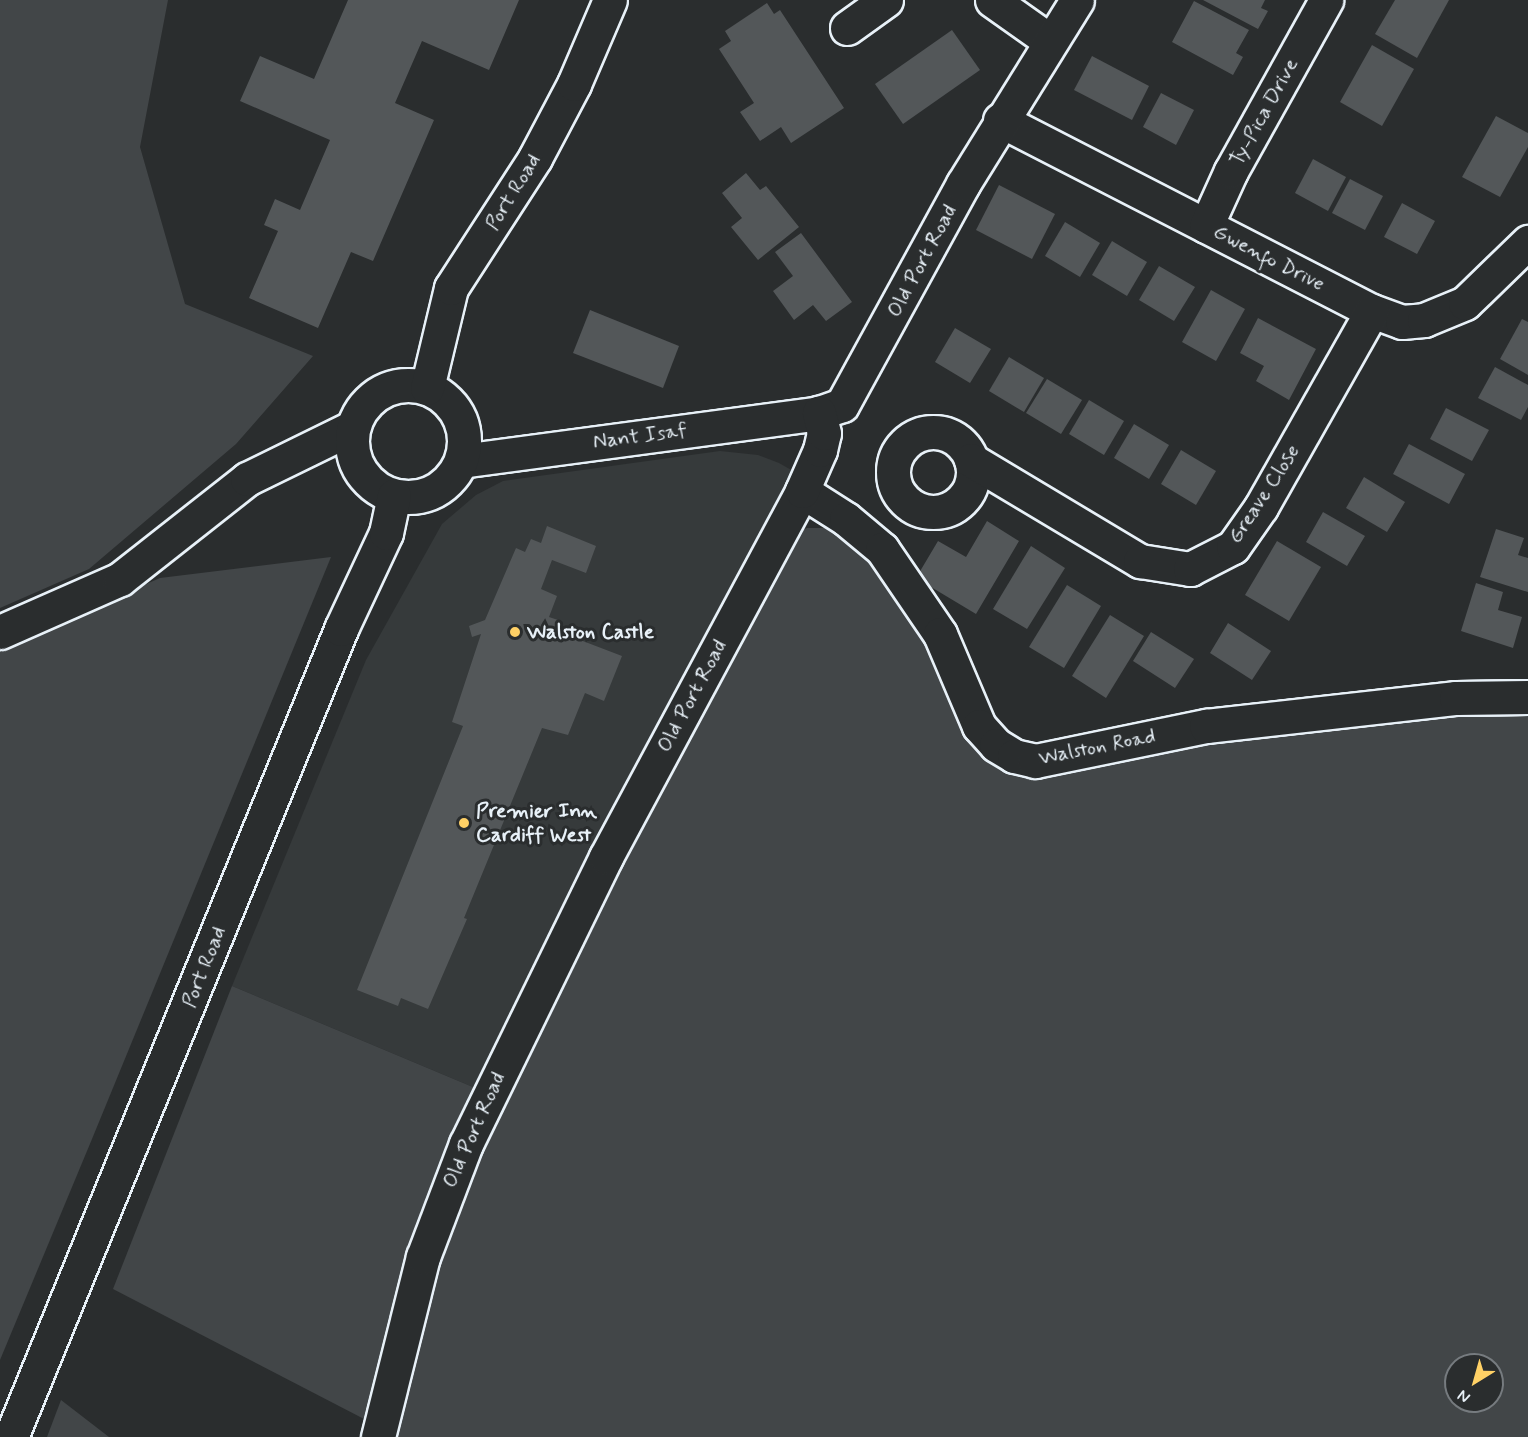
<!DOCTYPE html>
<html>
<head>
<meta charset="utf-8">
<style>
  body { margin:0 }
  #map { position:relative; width:1528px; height:1437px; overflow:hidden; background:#2a2d2e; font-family:Mynerve,sans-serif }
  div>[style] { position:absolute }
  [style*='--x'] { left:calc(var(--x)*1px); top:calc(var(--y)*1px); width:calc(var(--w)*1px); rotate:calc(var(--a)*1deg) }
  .built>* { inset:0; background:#363a3b }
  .green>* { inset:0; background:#424648 }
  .building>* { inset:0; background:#535759 }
  .roads { filter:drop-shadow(2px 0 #e8f1f8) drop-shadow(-2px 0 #e8f1f8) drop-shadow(0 2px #e8f1f8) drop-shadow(0 -2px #e8f1f8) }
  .minor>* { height:33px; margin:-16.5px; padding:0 16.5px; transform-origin:16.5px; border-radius:16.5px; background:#2a2d2e }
  .minor>.ring { margin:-16.5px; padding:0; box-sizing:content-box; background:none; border:33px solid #2a2d2e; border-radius:50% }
  .major>* { height:33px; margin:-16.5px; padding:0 16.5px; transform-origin:16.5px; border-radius:16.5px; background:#2a2d2e }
  .major>.ring { margin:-16.5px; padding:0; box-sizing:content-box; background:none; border:33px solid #2a2d2e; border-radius:50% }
  .dots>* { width:16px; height:16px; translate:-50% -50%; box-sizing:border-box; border:3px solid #2a2d2e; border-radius:50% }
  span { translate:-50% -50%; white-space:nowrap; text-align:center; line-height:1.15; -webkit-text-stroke:6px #2a2d2e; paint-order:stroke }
  .street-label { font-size:21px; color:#e8f1f8 }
  .poi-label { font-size:21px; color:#e8f1f8; font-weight:700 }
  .left { translate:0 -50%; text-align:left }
  .north { position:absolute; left:1444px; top:1353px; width:60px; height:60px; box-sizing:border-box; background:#2a2d2e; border:2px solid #767b7f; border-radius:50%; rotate:217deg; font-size:16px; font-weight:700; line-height:24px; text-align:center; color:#e8f1f8 }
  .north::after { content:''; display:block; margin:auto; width:21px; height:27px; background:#ffd166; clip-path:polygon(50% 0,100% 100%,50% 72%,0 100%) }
</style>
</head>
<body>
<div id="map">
  <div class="built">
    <div style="clip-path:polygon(720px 451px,758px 455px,779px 463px,793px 471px,788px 487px,480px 1090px,232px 986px,366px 660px,442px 524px,476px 495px,503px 481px)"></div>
  </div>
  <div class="green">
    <div style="clip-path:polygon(0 0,168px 0,140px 147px,185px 304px,313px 356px,236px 444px,89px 569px,0 608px)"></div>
    <div style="clip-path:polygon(evenodd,807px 528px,827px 528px,842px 535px,904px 596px,977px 741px,1080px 760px,1444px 708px,1528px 715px,1528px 1437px,388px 1437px,457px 1199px,543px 1013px,767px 583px,797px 532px,807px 528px,1456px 1365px,1492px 1365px,1492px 1401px,1456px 1401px,1456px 1365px)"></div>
    <div style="clip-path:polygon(331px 557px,92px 1139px,0 1360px,0 648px,160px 578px)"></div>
    <div style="clip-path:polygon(232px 986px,480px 1090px,366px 1420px,113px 1289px)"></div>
    <div style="clip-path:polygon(61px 1400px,109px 1437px,47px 1437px)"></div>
  </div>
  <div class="building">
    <div style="clip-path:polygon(348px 0,519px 0,489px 70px,422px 41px,395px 103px,434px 120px,373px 261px,351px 252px,318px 328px,249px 298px,278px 231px,264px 225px,275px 199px,300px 210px,330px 140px,240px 101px,260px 56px,314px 79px)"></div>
    <div style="clip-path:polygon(1203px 0,1265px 0,1261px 8px,1268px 11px,1258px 29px)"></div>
    <div style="clip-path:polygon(1395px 0,1449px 0,1417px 58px,1375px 34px)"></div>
    <div style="clip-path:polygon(1194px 1px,1249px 30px,1236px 53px,1243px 57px,1233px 75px,1172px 42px)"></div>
    <div style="clip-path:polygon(767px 3px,774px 14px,780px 10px,844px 108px,791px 143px,781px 127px,760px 141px,740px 112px,754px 103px,719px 49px,731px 41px,725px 31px)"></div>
    <div style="clip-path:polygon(952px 30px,980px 70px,903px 124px,875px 84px)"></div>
    <div style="clip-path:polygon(1372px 45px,1414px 69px,1382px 126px,1340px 102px)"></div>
    <div style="clip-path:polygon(1092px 56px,1149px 86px,1132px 120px,1074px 90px)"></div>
    <div style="clip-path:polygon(1161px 93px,1194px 110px,1176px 145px,1143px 127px)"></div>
    <div style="clip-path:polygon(1496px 116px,1528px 133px,1528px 147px,1500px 197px,1462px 177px)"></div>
    <div style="clip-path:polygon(1313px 159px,1346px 177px,1328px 211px,1295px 193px)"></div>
    <div style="clip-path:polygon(746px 173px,760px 190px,766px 186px,799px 227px,758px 260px,731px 227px,742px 218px,722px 193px)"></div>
    <div style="clip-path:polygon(1350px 179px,1383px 196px,1365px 230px,1332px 213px)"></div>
    <div style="clip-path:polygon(999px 185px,1055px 214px,1032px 259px,976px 230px)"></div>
    <div style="clip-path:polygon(1402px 203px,1435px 221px,1417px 254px,1384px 237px)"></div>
    <div style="clip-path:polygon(1065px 222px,1100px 243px,1080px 277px,1045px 256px)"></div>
    <div style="clip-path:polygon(801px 233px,852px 302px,826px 321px,813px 305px,794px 320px,773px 291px,793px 276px,775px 252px)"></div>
    <div style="clip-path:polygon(1112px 241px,1147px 262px,1127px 296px,1092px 275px)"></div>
    <div style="clip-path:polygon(1159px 266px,1195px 287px,1174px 321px,1139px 300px)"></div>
    <div style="clip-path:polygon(1211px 290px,1245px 309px,1216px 361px,1182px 342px)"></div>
    <div style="clip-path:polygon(590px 310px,679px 346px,663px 388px,573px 353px)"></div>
    <div style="clip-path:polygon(1258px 318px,1316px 349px,1289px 400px,1256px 381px,1264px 366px,1240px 353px)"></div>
    <div style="clip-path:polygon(1522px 319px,1528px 322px,1528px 375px,1500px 359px)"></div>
    <div style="clip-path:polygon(955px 328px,991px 349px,970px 383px,935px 362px)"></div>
    <div style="clip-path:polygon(1009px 357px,1044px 378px,1024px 412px,989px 391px)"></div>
    <div style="clip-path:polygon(1495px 367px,1528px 385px,1528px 407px,1521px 420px,1478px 398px)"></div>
    <div style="clip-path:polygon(1047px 379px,1082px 400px,1061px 434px,1026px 413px)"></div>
    <div style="clip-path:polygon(1089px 400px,1124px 421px,1104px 455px,1069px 434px)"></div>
    <div style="clip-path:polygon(1446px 408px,1489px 430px,1472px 461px,1430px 439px)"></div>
    <div style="clip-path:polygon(1134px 424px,1169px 445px,1149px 479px,1114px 458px)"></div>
    <div style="clip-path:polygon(1409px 444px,1465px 474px,1449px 504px,1393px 474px)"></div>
    <div style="clip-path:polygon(1181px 450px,1216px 471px,1196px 505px,1161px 484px)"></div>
    <div style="clip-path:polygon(1364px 477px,1405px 502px,1387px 532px,1346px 508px)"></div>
    <div style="clip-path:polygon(1323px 512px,1365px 536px,1347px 566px,1306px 542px)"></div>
    <div style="clip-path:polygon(987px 521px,1019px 541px,976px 614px,916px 578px,938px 541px,966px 557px)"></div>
    <div style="clip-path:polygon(547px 526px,596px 546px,586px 573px,552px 560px,541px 589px,557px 596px,549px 617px,558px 620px,554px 630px,622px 656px,604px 701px,585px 693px,568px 735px,542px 728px,464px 918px,467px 919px,428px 1009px,401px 998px,398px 1006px,357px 990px,463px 726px,452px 722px,481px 634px,472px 637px,469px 626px,485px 620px,516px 548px,525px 552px,531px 539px,541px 543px)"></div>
    <div style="clip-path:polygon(1496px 529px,1524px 538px,1518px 555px,1528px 558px,1528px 592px,1480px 577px)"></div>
    <div style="clip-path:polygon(1277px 541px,1321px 567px,1289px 621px,1245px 595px)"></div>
    <div style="clip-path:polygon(1031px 546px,1065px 568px,1027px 629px,993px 609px)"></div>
    <div style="clip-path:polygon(1476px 583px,1503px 592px,1498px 610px,1522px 617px,1513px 648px,1461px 631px)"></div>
    <div style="clip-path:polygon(1067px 585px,1101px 606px,1064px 668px,1029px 647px)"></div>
    <div style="clip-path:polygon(1110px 615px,1144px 636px,1106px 698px,1072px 676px)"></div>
    <div style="clip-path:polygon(1228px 623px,1271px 651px,1252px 680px,1210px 653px)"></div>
    <div style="clip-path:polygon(1151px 632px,1194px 659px,1175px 688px,1133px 661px)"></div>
  </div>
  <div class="roads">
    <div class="minor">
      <div style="--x:992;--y:0;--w:71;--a:35.3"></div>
      <div style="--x:847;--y:28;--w:48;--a:-35.7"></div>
      <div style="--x:1000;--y:120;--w:418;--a:27.2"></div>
      <div style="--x:1372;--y:311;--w:32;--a:20"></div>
      <div style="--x:1402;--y:322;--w:22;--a:-5"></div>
      <div style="--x:1424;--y:320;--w:44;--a:-22.5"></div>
      <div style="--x:1465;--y:303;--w:88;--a:-44.1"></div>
      <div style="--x:1206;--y:226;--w:60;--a:-65.6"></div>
      <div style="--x:1231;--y:171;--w:196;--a:-60.9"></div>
      <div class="ring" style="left:893px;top:432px;width:47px;height:47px"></div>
      <div style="--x:971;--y:460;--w:197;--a:30.9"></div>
      <div style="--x:1140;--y:561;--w:51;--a:9.1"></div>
      <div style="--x:1190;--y:569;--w:48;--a:-27.1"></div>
      <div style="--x:1233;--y:547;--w:49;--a:-55"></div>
      <div style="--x:1261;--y:507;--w:225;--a:-60.5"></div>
      <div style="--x:461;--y:461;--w:361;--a:-7.6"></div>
      <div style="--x:819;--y:413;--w:24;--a:-19"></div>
      <div style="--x:842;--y:405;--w:252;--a:-61.3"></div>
      <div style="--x:963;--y:184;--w:216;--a:-58.2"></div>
      <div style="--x:802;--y:491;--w:52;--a:32.5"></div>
      <div style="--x:846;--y:519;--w:47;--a:39.8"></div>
      <div style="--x:882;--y:549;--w:103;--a:55.7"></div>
      <div style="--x:940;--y:634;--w:100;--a:67"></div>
      <div style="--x:979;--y:726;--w:25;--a:48"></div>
      <div style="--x:996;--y:745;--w:21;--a:31"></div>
      <div style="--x:1014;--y:756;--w:22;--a:13"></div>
      <div style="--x:1035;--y:761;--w:175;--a:-11.6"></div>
      <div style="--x:1206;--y:726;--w:252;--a:-6.4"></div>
      <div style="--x:1456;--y:698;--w:72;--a:-0.8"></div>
      <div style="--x:0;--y:632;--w:131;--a:-23.8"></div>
      <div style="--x:120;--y:579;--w:162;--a:-38.2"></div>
      <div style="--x:247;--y:479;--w:118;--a:-26.1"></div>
      <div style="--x:378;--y:1437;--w:186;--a:-76"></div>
      <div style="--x:423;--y:1257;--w:121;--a:-69.2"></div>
      <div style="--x:466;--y:1144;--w:319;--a:-64"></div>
      <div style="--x:606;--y:857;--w:415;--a:-61.8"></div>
      <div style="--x:802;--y:491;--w:45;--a:-66.3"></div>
      <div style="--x:820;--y:450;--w:17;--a:-77"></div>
      <div style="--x:824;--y:433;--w:21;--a:-104"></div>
    </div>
    <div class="major">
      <div class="ring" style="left:352px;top:385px;width:79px;height:79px"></div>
      <div style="--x:427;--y:388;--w:103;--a:-76.5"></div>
      <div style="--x:451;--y:288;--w:155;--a:-57.1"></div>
      <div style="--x:535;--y:158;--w:84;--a:-62.2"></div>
      <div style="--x:574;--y:84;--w:91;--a:-66.8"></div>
      <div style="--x:11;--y:1437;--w:873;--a:-67.78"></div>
      <div style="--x:341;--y:629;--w:106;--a:-64.9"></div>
      <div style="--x:386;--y:533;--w:38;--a:-78"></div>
    </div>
  </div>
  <div class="dots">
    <div style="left:515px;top:632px;background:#ffd166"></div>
    <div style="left:464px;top:823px;background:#ffd166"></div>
  </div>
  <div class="street-label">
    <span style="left:1264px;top:112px;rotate:-61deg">Ty-Pica Drive</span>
    <span style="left:513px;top:192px;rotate:-58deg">Port Road</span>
    <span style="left:1269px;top:258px;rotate:27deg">Gwenfo Drive</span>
    <span style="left:922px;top:261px;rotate:-62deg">Old Port Road</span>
    <span style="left:640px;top:436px;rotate:-8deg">Nant Isaf</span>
    <span style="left:1264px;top:494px;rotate:-57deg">Greave Close</span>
    <span style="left:692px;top:696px;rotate:-62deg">Old Port Road</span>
    <span style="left:1097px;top:747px;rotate:-11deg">Walston Road</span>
    <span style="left:204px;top:967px;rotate:-68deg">Port Road</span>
    <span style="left:474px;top:1130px;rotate:-66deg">Old Port Road</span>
  </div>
  <div class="poi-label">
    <span class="left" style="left:527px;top:632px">Walston Castle</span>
    <span class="left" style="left:476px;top:823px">Premier Inn<br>Cardiff West</span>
  </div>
  <div class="north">N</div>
</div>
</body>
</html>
